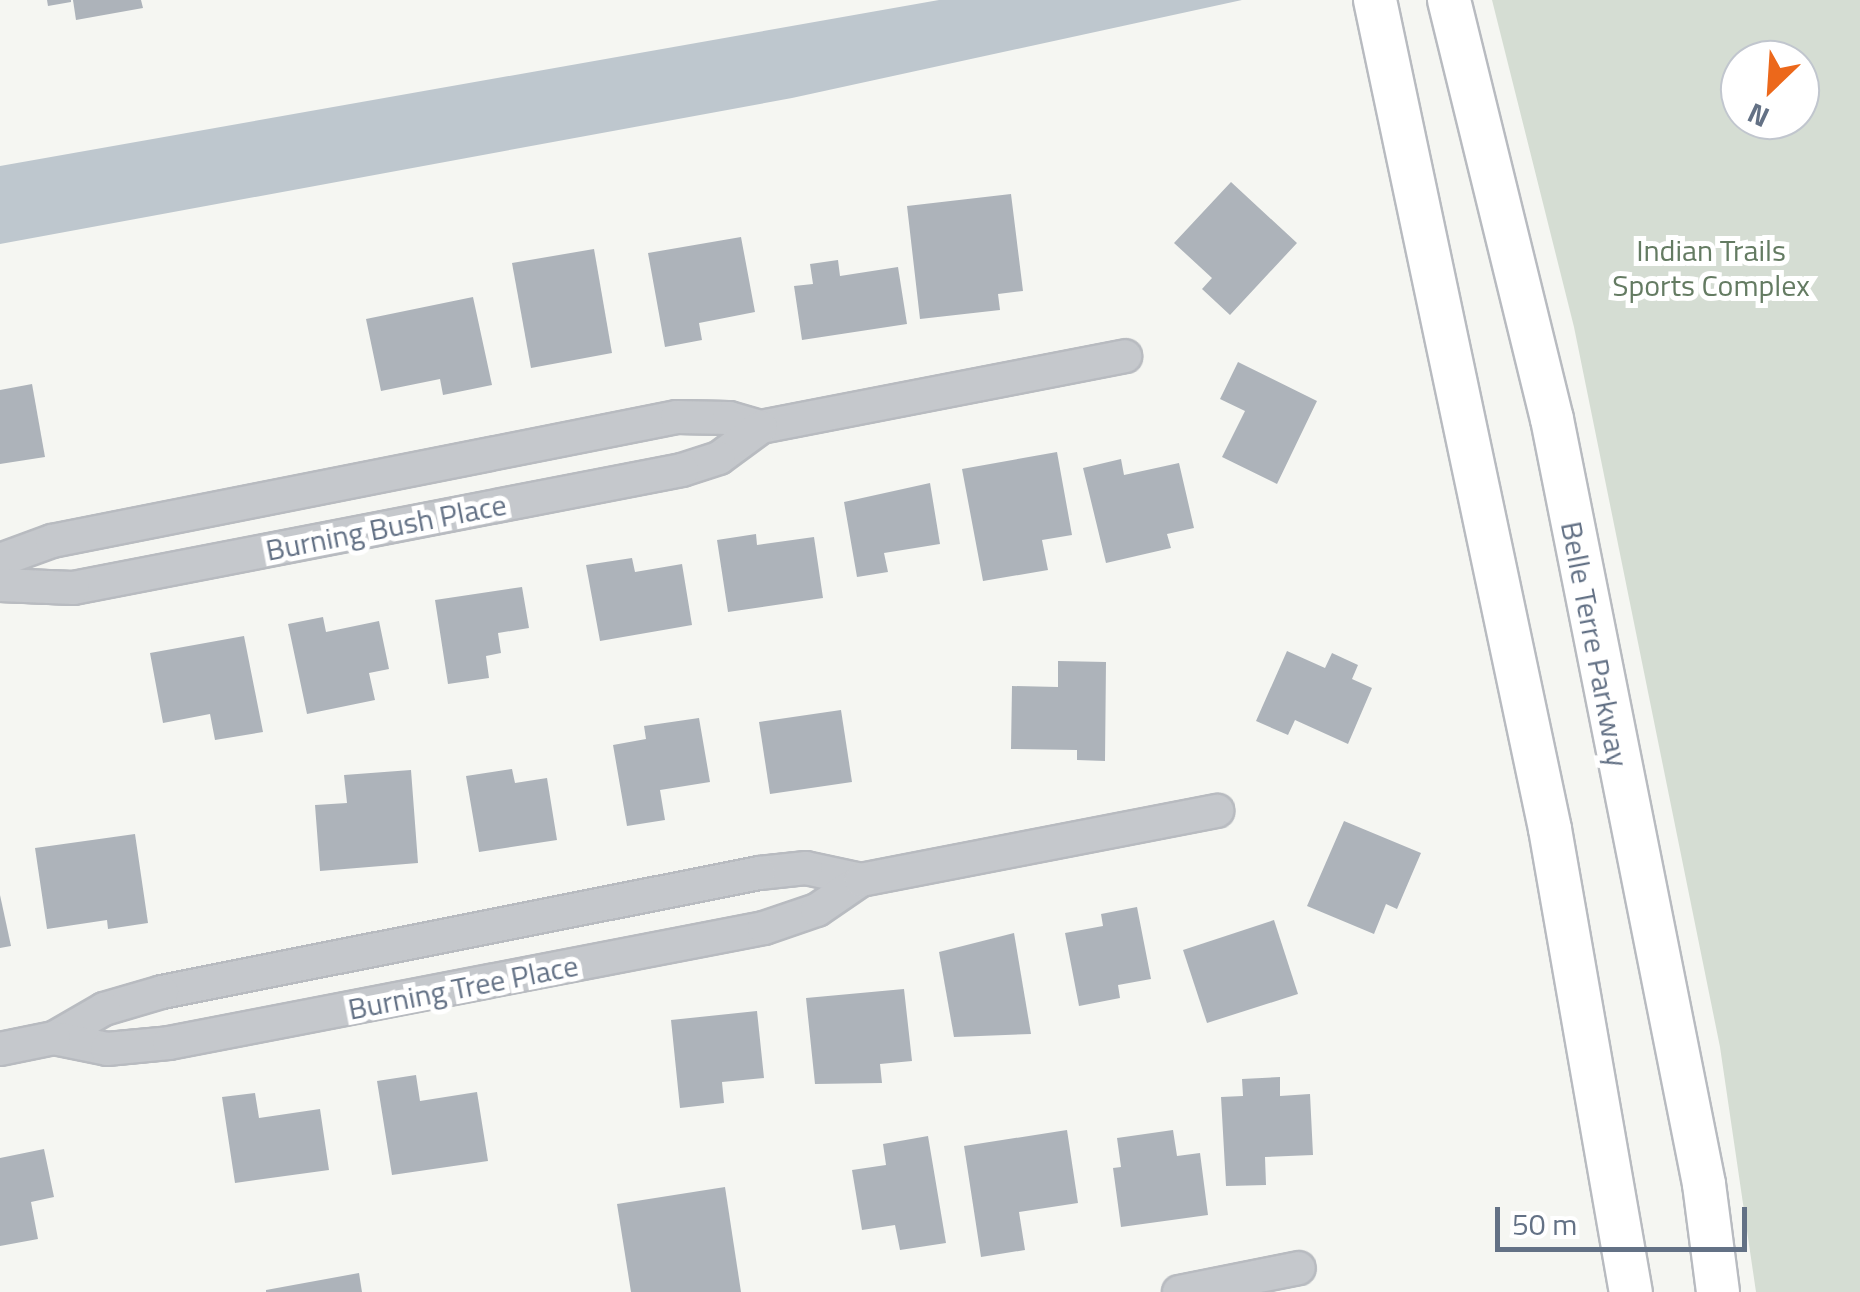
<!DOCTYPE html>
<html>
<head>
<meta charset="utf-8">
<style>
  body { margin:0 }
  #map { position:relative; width:1860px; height:1292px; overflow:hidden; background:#f5f6f2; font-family:"Titillium Web",sans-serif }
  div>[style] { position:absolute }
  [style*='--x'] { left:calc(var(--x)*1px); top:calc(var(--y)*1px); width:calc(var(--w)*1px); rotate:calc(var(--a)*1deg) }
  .green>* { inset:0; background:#d5ddd3 }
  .water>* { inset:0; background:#bec7ce }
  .building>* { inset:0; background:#adb3ba }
  .roads { filter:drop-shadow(2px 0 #b8bbc0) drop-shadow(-2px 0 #b8bbc0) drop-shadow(0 2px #b8bbc0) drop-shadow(0 -2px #b8bbc0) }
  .minor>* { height:32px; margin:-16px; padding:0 16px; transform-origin:16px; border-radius:16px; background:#c5c8cc }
  .major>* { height:42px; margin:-21px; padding:0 21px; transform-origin:21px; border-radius:21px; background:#fff }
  span { translate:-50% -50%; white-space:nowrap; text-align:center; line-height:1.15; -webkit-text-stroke:10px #fff; paint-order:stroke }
  .park-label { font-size:30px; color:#647b62 }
  .street-label { font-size:30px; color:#637185 }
  .north { position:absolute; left:1720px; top:40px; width:100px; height:100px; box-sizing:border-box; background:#fff; border:2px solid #c1c6ce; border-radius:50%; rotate:205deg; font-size:28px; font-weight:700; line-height:40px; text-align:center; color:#637185 }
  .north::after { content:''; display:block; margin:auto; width:35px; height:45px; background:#ec681b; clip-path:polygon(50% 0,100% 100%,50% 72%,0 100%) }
  .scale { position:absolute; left:1495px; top:1207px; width:252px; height:45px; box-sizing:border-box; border:5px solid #637185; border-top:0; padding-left:12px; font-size:30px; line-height:35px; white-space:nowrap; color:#637185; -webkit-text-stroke:8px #fff; paint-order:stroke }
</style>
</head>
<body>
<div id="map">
  <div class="green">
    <div style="clip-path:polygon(evenodd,1492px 0,1860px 0,1860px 1292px,1756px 1292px,1720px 1047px,1574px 327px,1492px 0,1740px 60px,1800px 60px,1800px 120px,1740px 120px,1740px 60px)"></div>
  </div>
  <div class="water">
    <div style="clip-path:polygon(939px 0,1242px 0,792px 98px,0 244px,0 166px)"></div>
  </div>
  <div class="building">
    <div style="clip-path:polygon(47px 0,71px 0,71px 2px,48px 6px)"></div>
    <div style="clip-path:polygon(73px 0,141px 0,143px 8px,76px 20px)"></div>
    <div style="clip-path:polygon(1231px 182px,1297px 243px,1230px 315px,1202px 289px,1212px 278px,1174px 243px)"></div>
    <div style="clip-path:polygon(1011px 194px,1023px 291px,998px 294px,1000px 310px,920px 319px,907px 206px)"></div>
    <div style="clip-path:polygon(741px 237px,755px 312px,699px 323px,702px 340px,665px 347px,648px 253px)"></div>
    <div style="clip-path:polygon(594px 249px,612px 353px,531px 368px,512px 263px)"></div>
    <div style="clip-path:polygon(838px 260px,840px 276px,898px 267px,907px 324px,802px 340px,794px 286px,813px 284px,810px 264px)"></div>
    <div style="clip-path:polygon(473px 297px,492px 385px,443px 395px,440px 379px,381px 391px,366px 319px)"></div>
    <div style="clip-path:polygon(1238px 362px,1317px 401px,1277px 484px,1222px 457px,1245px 411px,1220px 399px)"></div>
    <div style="clip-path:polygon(32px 384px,45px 457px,0 464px,0 390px)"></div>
    <div style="clip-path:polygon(1057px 452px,1072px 535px,1042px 540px,1048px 570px,983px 581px,962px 469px)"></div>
    <div style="clip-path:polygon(1121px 459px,1124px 475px,1179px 463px,1194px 528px,1167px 534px,1171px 548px,1106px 563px,1083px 468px)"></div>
    <div style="clip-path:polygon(930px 483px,940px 544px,884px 553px,888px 572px,857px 577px,844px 502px)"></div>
    <div style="clip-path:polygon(756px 534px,757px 545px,814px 537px,823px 598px,728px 612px,717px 540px)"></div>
    <div style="clip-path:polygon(632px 558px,635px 572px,682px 564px,692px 625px,600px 641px,586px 565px)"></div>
    <div style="clip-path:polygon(522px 587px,529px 628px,498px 633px,501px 653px,486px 656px,489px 678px,448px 684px,435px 600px)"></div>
    <div style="clip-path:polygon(323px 617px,326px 632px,379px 621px,389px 669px,369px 673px,375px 700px,307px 714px,288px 624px)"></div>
    <div style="clip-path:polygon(244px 636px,263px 732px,215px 740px,210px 714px,163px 723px,150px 653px)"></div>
    <div style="clip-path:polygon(1287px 651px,1325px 668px,1332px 653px,1358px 665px,1352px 679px,1372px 688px,1348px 744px,1295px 720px,1288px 735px,1256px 721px)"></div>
    <div style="clip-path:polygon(1058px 661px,1106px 662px,1105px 761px,1077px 760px,1077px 750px,1011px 749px,1012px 686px,1058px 687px)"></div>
    <div style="clip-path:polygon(841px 710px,852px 782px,770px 794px,759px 722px)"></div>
    <div style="clip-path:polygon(699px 718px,710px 782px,660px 790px,665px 820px,627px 826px,613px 745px,646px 739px,644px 726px)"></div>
    <div style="clip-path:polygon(512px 769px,515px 783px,547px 778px,557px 840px,479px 852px,466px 776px)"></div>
    <div style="clip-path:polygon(411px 770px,418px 863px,320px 871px,315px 805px,347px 803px,344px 775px)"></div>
    <div style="clip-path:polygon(1344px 821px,1421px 853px,1397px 909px,1386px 904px,1374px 934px,1307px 906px)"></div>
    <div style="clip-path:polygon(135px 834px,148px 923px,108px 929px,107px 920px,47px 929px,35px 848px)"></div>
    <div style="clip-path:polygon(0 895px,11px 946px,0 948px)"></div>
    <div style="clip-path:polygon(1137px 907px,1151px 979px,1118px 985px,1120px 998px,1079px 1006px,1065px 933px,1103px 926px,1101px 914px)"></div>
    <div style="clip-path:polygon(1274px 920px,1298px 994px,1207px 1023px,1183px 950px)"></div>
    <div style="clip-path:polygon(1014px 933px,1031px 1034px,954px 1037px,939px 952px)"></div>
    <div style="clip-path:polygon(904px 989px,912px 1061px,880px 1064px,882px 1083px,815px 1084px,806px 998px)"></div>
    <div style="clip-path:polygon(757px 1011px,764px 1078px,722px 1082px,724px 1103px,680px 1108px,671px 1020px)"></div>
    <div style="clip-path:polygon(416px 1075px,420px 1101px,477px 1092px,488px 1161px,392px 1175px,377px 1081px)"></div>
    <div style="clip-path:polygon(1280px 1077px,1280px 1096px,1310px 1094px,1313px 1155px,1265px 1157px,1266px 1185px,1226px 1186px,1221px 1097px,1243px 1096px,1242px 1079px)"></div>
    <div style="clip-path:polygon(255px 1093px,259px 1118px,320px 1109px,329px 1170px,235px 1183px,222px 1097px)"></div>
    <div style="clip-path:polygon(1067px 1130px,1078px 1203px,1019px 1212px,1025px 1250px,981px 1257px,964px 1146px)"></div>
    <div style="clip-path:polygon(1173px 1130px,1177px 1156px,1200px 1153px,1208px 1215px,1121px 1227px,1113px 1168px,1121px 1167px,1117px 1138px)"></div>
    <div style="clip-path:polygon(928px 1136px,946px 1243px,900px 1250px,895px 1225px,862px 1230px,852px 1170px,886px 1165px,883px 1144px)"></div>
    <div style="clip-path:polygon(44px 1149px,54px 1197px,31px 1202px,38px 1239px,0 1246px,0 1158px)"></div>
    <div style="clip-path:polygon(725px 1187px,741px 1292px,631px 1292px,617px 1204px)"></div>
    <div style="clip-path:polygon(359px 1273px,362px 1292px,266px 1292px,266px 1290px)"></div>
  </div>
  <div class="roads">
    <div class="minor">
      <div style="--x:761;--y:427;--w:371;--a:-11"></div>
      <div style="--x:0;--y:560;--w:55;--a:-20.1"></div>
      <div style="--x:52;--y:541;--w:637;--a:-11.22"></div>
      <div style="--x:677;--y:417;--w:52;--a:1.1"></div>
      <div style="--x:729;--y:418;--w:33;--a:16"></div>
      <div style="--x:761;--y:427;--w:52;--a:143.6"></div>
      <div style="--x:719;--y:458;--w:39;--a:162"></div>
      <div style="--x:682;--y:470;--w:620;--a:169.03"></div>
      <div style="--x:73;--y:588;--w:73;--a:-177.6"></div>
      <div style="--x:861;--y:880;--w:56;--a:-167.7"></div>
      <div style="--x:806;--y:868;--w:47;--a:173.9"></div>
      <div style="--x:759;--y:873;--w:609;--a:168.73"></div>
      <div style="--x:162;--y:992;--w:60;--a:163.7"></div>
      <div style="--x:104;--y:1009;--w:58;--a:149.9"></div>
      <div style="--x:54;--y:1038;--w:54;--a:11.7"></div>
      <div style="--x:107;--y:1049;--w:62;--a:-5.5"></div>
      <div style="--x:169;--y:1043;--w:606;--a:-10.94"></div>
      <div style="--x:764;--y:928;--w:56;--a:-18.8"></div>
      <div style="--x:817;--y:910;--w:53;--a:-34.3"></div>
      <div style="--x:861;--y:880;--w:363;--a:-11"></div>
      <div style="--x:0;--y:1049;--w:55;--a:-11.5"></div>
      <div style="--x:1179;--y:1292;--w:122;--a:-11.3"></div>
    </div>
    <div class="major">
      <div style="--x:1375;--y:0;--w:847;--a:78.08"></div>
      <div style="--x:1550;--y:829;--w:470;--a:80.1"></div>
      <div style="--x:1449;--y:0;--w:431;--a:76.2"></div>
      <div style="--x:1552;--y:419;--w:780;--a:78.76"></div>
      <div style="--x:1704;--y:1184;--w:109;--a:82.6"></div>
    </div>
  </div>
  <div class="park-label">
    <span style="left:1711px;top:267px">Indian Trails<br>Sports Complex</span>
  </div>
  <div class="street-label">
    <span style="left:386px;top:527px;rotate:-11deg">Burning Bush Place</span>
    <span style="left:1595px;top:644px;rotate:79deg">Belle Terre Parkway</span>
    <span style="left:463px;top:987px;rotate:-11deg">Burning Tree Place</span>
  </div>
  <div class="north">N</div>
  <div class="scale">50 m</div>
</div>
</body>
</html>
